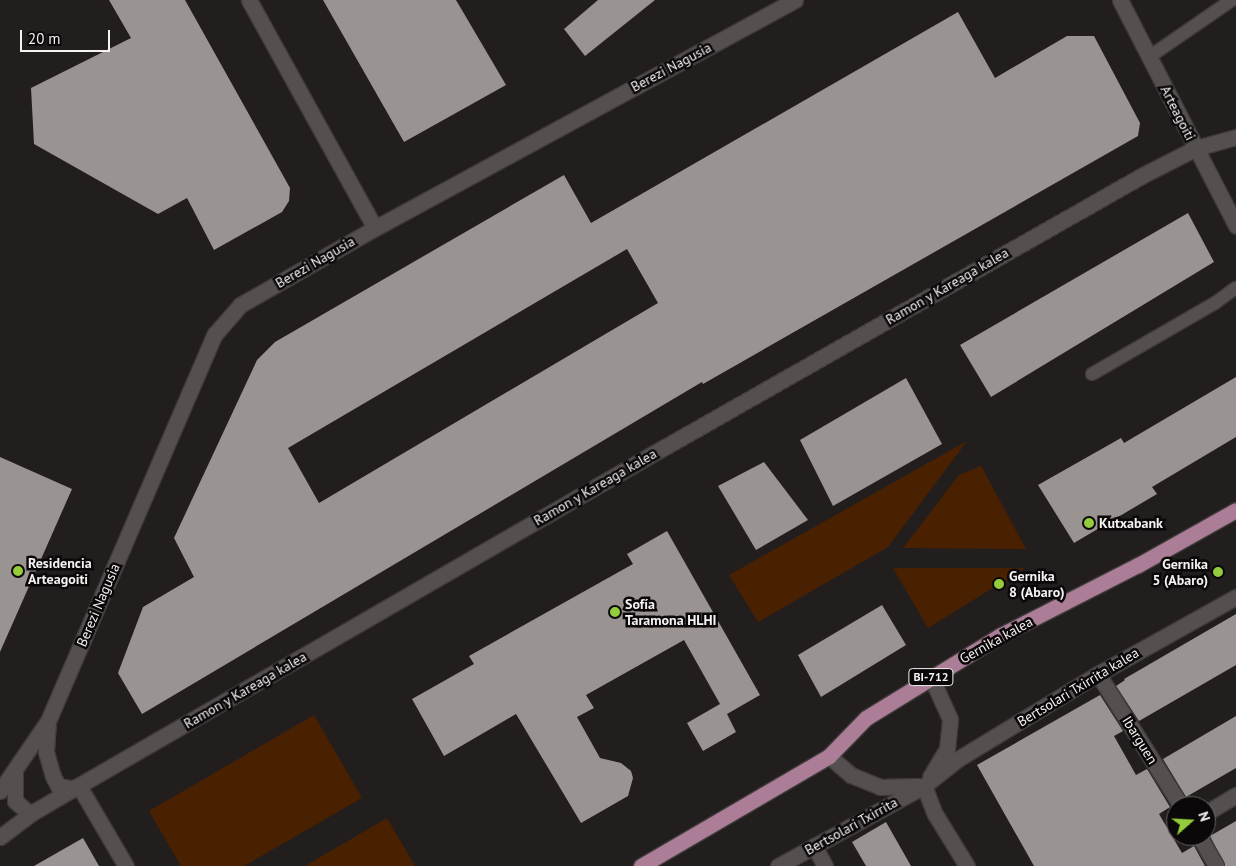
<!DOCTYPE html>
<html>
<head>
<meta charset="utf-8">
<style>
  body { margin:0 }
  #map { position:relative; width:1236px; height:866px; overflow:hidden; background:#231e1e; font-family:"PT Sans",sans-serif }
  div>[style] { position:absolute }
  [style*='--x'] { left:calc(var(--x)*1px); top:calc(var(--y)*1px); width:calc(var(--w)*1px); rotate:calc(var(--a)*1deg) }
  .green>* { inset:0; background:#492100 }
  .building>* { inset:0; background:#999391 }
  .roads { filter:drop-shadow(1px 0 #3f3b3b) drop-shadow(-1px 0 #3f3b3b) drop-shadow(0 1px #3f3b3b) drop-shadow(0 -1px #3f3b3b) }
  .lane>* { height:12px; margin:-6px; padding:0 6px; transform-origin:6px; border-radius:6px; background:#554f4f }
  .street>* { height:15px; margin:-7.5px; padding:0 7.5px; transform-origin:7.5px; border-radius:7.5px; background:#554f4f }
  .primary>* { height:15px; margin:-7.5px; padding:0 7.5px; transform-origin:7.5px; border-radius:7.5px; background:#ab7d96 }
  .dots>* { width:14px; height:14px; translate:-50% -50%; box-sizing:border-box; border:2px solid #0b0809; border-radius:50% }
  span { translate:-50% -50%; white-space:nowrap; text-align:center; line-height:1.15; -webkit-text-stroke:5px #0b0809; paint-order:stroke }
  .shield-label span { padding:1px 4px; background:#0b0809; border:1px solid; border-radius:4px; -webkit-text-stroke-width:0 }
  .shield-label { font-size:12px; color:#f6f2f2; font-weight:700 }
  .street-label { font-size:14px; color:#f6f2f2 }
  .poi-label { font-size:14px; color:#f6f2f2; font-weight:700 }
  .left { translate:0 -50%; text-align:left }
  .right { translate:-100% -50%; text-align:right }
  .north { position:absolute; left:1166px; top:796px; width:50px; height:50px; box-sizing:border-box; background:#0b0809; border:1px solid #696666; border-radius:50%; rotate:71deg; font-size:14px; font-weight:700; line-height:20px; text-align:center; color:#f6f2f2 }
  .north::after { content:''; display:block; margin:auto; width:18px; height:22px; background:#95cc3b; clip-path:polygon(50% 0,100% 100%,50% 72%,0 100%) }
  .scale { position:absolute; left:20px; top:30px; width:90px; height:22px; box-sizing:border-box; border:2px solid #f6f2f2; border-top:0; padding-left:6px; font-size:15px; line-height:18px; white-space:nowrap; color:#f6f2f2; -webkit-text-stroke:4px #0b0809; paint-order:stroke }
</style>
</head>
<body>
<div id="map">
  <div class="green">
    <div style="clip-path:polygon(967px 441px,888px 547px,758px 622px,729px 575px)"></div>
    <div style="clip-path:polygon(981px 466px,1026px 549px,903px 548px,959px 475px)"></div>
    <div style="clip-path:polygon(893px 568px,1025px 568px,928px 628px)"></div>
    <div style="clip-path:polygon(314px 715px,362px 798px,244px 866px,181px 866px,149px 811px)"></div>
    <div style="clip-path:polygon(387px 818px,415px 866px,305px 866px)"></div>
  </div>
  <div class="building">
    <div style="clip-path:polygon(109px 0,185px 0,290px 188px,289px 201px,282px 212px,214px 250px,187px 198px,158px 214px,34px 144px,31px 88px,131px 38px)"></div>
    <div style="clip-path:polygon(323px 0,456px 0,506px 85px,404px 142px)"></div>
    <div style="clip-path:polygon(598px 0,655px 0,585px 56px,564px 29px)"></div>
    <div style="clip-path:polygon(evenodd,958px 12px,995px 78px,1067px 36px,1094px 36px,1140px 123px,1138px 136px,703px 384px,702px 382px,142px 714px,118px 673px,143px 607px,194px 577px,174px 538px,257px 360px,275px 342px,564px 175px,591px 223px,958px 12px,627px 249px,658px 303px,319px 503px,288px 448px,627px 249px)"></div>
    <div style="clip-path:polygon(1188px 213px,1214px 262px,991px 397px,960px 345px)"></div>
    <div style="clip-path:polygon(1236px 377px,1236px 437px,1152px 487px,1157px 494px,1074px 543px,1038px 485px,1121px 438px,1124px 443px)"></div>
    <div style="clip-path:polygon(906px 378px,942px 444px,833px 506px,800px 440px)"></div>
    <div style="clip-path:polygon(0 457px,72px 489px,0 652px)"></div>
    <div style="clip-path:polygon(764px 462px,808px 520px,756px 550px,718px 486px)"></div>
    <div style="clip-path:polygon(667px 531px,760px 695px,727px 714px,736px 732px,703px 751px,687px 723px,720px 704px,684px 640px,586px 695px,594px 708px,577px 717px,600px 758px,621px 763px,631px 771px,633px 778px,628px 796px,581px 823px,516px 714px,444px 756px,412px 699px,474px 664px,469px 656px,633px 564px,627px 554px)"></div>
    <div style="clip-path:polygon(882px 605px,906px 645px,821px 697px,798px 655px)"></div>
    <div style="clip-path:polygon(1236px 614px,1236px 665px,1139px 721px,1116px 686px,1125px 680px,1124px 679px)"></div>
    <div style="clip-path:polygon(1100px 695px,1123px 731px,1114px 736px,1136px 775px,1147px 769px,1170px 807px,1159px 814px,1182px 853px,1194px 846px,1205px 866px,1034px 866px,977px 765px)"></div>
    <div style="clip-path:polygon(1236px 716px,1236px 768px,1186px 797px,1163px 759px)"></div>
    <div style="clip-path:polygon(1236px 821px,1236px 866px,1225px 866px,1210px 836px)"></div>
    <div style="clip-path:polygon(886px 822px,911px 866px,866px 866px,852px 842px)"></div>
    <div style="clip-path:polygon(83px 838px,99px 866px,34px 866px)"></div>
  </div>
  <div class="roads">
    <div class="lane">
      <div style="--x:1149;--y:57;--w:101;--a:-34.5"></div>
      <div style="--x:1092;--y:374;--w:142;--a:-30"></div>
      <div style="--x:1215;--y:303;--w:26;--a:-36"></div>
    </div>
    <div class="street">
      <div style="--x:249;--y:0;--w:260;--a:61.1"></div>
      <div style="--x:1120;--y:0;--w:254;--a:62.8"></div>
      <div style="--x:1098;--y:674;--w:156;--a:57.8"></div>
      <div style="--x:48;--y:722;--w:30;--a:94"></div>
      <div style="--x:46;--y:752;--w:25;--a:74"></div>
      <div style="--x:53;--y:776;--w:11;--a:63"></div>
      <div style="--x:58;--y:786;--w:13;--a:9"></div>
      <div style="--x:71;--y:788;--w:5;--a:-11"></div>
      <div style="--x:829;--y:756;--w:29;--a:41"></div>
      <div style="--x:851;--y:775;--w:31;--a:22"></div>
      <div style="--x:880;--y:787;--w:40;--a:-1.4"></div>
      <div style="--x:15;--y:772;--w:29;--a:90"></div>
      <div style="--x:15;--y:801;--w:20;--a:41"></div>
      <div style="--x:930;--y:777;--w:33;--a:-59"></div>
      <div style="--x:947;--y:749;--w:30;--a:-84"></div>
      <div style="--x:950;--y:719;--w:46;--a:-114.3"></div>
      <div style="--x:79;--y:786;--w:93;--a:59.6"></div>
      <div style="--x:924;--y:786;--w:30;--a:69"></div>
      <div style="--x:935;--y:814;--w:61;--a:58.4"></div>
      <div style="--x:0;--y:791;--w:85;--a:-55.6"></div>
      <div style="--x:48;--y:721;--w:421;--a:-66.7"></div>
      <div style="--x:215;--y:334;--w:38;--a:-49"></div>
      <div style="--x:240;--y:305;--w:155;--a:-29.7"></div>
      <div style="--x:375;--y:228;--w:478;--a:-28.5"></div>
      <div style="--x:1206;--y:813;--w:35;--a:-31"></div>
      <div style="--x:1199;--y:836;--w:34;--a:60"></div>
      <div style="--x:0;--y:837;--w:38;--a:-37"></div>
      <div style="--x:30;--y:814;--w:48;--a:-30.3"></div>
      <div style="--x:71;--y:790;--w:684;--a:-30.02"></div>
      <div style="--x:663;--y:448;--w:552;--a:-29.63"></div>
      <div style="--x:1143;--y:175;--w:59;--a:-27"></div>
      <div style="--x:1196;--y:148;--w:41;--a:-15.4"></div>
      <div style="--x:814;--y:846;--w:23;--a:61"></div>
      <div style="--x:778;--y:866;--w:166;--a:-28.7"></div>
      <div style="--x:924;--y:786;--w:43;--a:-38.5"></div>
      <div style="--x:958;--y:759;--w:164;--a:-31.3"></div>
      <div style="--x:1098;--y:674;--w:158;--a:-29.2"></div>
    </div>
    <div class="primary">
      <div style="--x:641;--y:866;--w:218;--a:-30.3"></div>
      <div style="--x:829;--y:756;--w:53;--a:-45.8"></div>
      <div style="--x:866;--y:718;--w:158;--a:-31.6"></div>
      <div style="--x:1001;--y:635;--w:154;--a:-27.1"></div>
      <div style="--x:1138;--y:565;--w:112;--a:-29.3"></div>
    </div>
  </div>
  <div class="dots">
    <div style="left:1089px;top:523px;background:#95cc3b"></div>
    <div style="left:18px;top:571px;background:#95cc3b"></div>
    <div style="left:1218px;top:572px;background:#95cc3b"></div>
    <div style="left:999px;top:584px;background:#95cc3b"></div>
    <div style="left:615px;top:612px;background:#95cc3b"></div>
  </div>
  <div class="shield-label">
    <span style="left:931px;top:677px">BI-712</span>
  </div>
  <div class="street-label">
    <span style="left:671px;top:67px;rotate:-28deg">Berezi Nagusia</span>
    <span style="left:1178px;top:113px;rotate:63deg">Arteagoiti</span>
    <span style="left:315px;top:262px;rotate:-30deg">Berezi Nagusia</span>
    <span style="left:947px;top:286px;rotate:-30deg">Ramon y Kareaga kalea</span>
    <span style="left:595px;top:487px;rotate:-30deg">Ramon y Kareaga kalea</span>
    <span style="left:98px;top:605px;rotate:-67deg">Berezi Nagusia</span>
    <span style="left:996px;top:640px;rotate:-29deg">Gernika kalea</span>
    <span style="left:1078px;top:687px;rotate:-31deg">Bertsolari Txirrita kalea</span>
    <span style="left:245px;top:690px;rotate:-30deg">Ramon y Kareaga kalea</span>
    <span style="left:1140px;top:740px;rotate:58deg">Ibarguen</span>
    <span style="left:851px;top:826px;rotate:-29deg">Bertsolari Txirrita</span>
  </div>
  <div class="poi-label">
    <span class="left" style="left:1099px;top:523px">Kutxabank</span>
    <span class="left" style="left:28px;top:571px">Residencia<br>Arteagoiti</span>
    <span class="right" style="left:1208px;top:572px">Gernika<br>5 (Abaro)</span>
    <span class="left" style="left:1009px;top:584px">Gernika<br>8 (Abaro)</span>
    <span class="left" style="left:625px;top:612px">Sofía<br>Taramona HLHI</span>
  </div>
  <div class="north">N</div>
  <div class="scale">20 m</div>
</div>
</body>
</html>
